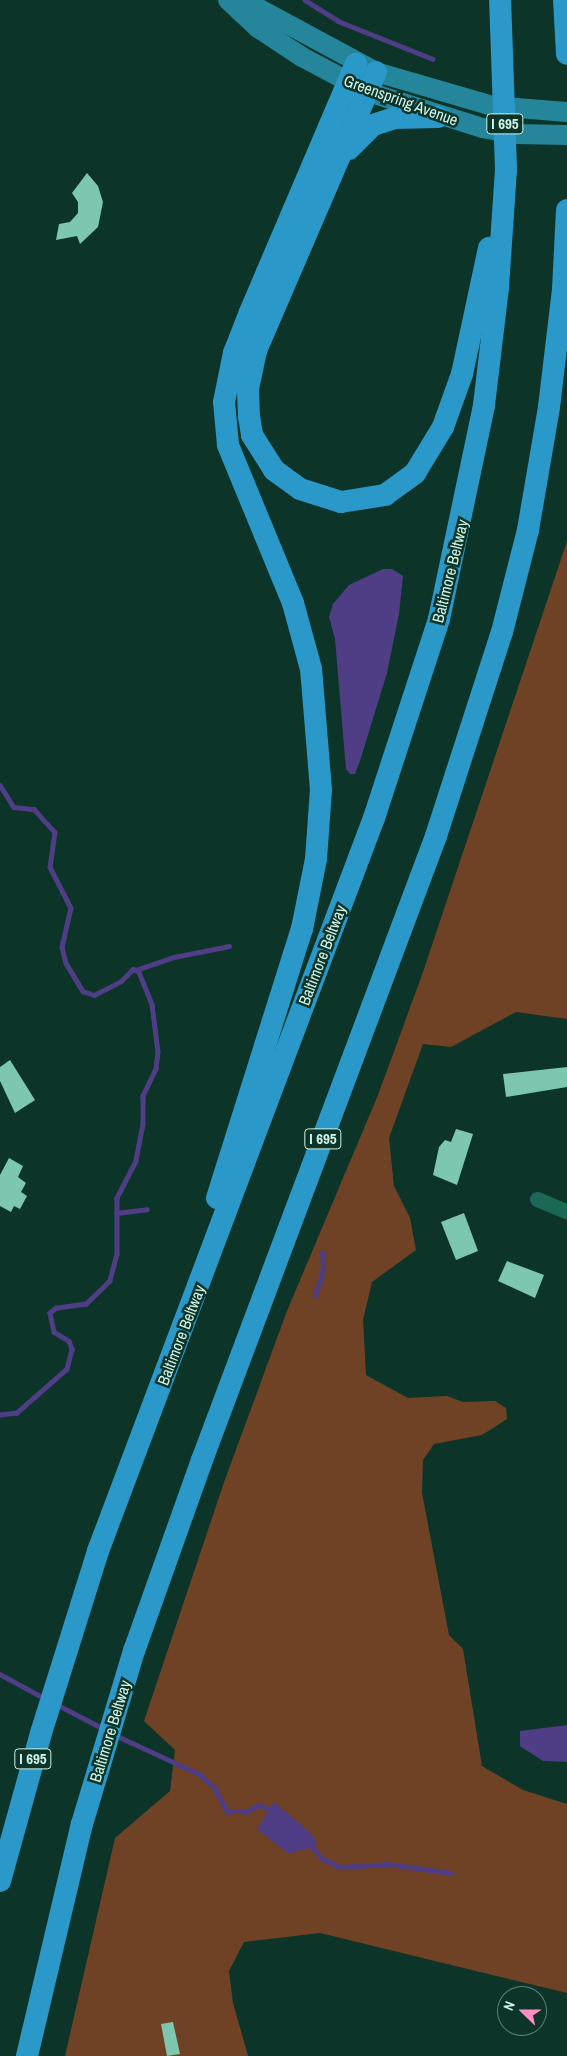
<!DOCTYPE html>
<html>
<head>
<meta charset="utf-8">
<style>
  body { margin:0 }
  #map { position:relative; width:567px; height:2056px; overflow:hidden; background:#0c3429; font-family:"Archivo Narrow",sans-serif }
  div>[style] { position:absolute }
  [style*='--x'] { left:calc(var(--x)*1px); top:calc(var(--y)*1px); width:calc(var(--w)*1px); rotate:calc(var(--a)*1deg) }
  .green>* { inset:0; background:#704225 }
  .water>* { inset:0; background:#4f3d86 }
  .stream>* { height:4.5px; margin:-2.25px; padding:0 2.25px; transform-origin:2.25px; border-radius:2.25px; background:#4f3d86 }
  .building>* { inset:0; background:#7dc6af }
  .minor>* { height:15px; margin:-7.5px; padding:0 7.5px; transform-origin:7.5px; border-radius:7.5px; background:#1b6855 }
  .major>* { height:20px; margin:-10px; padding:0 10px; transform-origin:10px; border-radius:10px; background:#24859b }
  .highway>* { height:22px; margin:-11px; padding:0 11px; transform-origin:11px; border-radius:11px; background:#2a99c9 }
  span { translate:-50% -50%; white-space:nowrap; text-align:center; line-height:1.15; -webkit-text-stroke:5px #0c3429; paint-order:stroke }
  .shield-label span { padding:1px 4px; background:#0c3429; border:1px solid; border-radius:4px; -webkit-text-stroke-width:0 }
  .shield-label { font-size:15px; color:#d1f4e8; font-weight:700 }
  .street-label { font-size:16px; color:#d1f4e8 }
  .north { position:absolute; left:497px; top:1986px; width:50px; height:50px; box-sizing:border-box; background:#0c3429; border:1px solid #5b8175; border-radius:50%; rotate:292deg; font-size:14px; font-weight:700; line-height:20px; text-align:center; color:#d1f4e8 }
  .north::after { content:''; display:block; margin:auto; width:18px; height:22px; background:#fd8ec1; clip-path:polygon(50% 0,100% 100%,50% 72%,0 100%) }
</style>
</head>
<body>
<div id="map">
  <div class="green">
    <div style="clip-path:polygon(567px 541px,567px 1019px,516px 1012px,451px 1047px,423px 1044px,389px 1138px,394px 1186px,410px 1218px,416px 1250px,372px 1282px,363px 1320px,366px 1375px,408px 1398px,447px 1396px,463px 1402px,495px 1401px,506px 1408px,507px 1419px,482px 1435px,434px 1444px,423px 1460px,422px 1493px,449px 1635px,463px 1649px,482px 1766px,523px 1790px,567px 1804px,567px 1993px,320px 1933px,244px 1942px,229px 1971px,233px 2003px,248px 2056px,65px 2056px,115px 1838px,170px 1791px,175px 1750px,144px 1721px,223px 1485px,287px 1311px,378px 1095px,422px 975px)"></div>
  </div>
  <div class="water">
    <div style="clip-path:polygon(383px 569px,392px 569px,403px 576px,399px 614px,387px 673px,360px 761px,355px 774px,350px 774px,346px 769px,335px 639px,329px 617px,333px 604px,349px 585px)"></div>
    <div style="clip-path:polygon(567px 1725px,567px 1762px,543px 1761px,520px 1746px,520px 1731px)"></div>
    <div style="clip-path:polygon(274px 1802px,312px 1834px,317px 1845px,289px 1854px,257px 1829px)"></div>
  </div>
  <div class="stream">
    <div style="--x:305;--y:0;--w:39;--a:32"></div>
    <div style="--x:338;--y:21;--w:102;--a:21.8"></div>
    <div style="--x:0;--y:785;--w:26;--a:58"></div>
    <div style="--x:14;--y:807;--w:20;--a:6"></div>
    <div style="--x:34;--y:809;--w:31;--a:48"></div>
    <div style="--x:55;--y:832;--w:35;--a:98"></div>
    <div style="--x:50;--y:867;--w:46;--a:62.9"></div>
    <div style="--x:71;--y:908;--w:40;--a:103"></div>
    <div style="--x:62;--y:947;--w:16;--a:76"></div>
    <div style="--x:66;--y:963;--w:33;--a:59"></div>
    <div style="--x:83;--y:991;--w:12;--a:20"></div>
    <div style="--x:94;--y:995;--w:30;--a:-27"></div>
    <div style="--x:121;--y:981;--w:17;--a:-45"></div>
    <div style="--x:133;--y:969;--w:7;--a:27"></div>
    <div style="--x:139;--y:972;--w:35;--a:68"></div>
    <div style="--x:152;--y:1004;--w:48;--a:82.9"></div>
    <div style="--x:158;--y:1052;--w:17;--a:97"></div>
    <div style="--x:156;--y:1069;--w:30;--a:116"></div>
    <div style="--x:143;--y:1096;--w:28;--a:90"></div>
    <div style="--x:143;--y:1124;--w:38;--a:101"></div>
    <div style="--x:136;--y:1161;--w:42;--a:117.2"></div>
    <div style="--x:117;--y:1198;--w:56;--a:90"></div>
    <div style="--x:117;--y:1254;--w:28;--a:105"></div>
    <div style="--x:110;--y:1281;--w:33;--a:136"></div>
    <div style="--x:86;--y:1304;--w:30;--a:172"></div>
    <div style="--x:56;--y:1308;--w:8;--a:140"></div>
    <div style="--x:50;--y:1313;--w:19;--a:78"></div>
    <div style="--x:54;--y:1332;--w:17;--a:31"></div>
    <div style="--x:69;--y:1341;--w:9;--a:69"></div>
    <div style="--x:72;--y:1349;--w:21;--a:104"></div>
    <div style="--x:67;--y:1369;--w:67;--a:138.7"></div>
    <div style="--x:17;--y:1413;--w:17;--a:173"></div>
    <div style="--x:136;--y:970;--w:40;--a:-18.9"></div>
    <div style="--x:174;--y:957;--w:56;--a:-11.3"></div>
    <div style="--x:116;--y:1213;--w:31;--a:-7"></div>
    <div style="--x:315;--y:1296;--w:27;--a:-73"></div>
    <div style="--x:323;--y:1270;--w:17;--a:-93"></div>
    <div style="--x:0;--y:1674;--w:50;--a:28.6"></div>
    <div style="--x:58;--y:1705;--w:52;--a:27.6"></div>
    <div style="--x:115;--y:1735;--w:93;--a:24.9"></div>
    <div style="--x:199;--y:1774;--w:20;--a:41"></div>
    <div style="--x:214;--y:1787;--w:29;--a:61"></div>
    <div style="--x:228;--y:1812;--w:17;--a:0"></div>
    <div style="--x:245;--y:1812;--w:16;--a:-27"></div>
    <div style="--x:259;--y:1805;--w:15;--a:20"></div>
    <div style="--x:308;--y:1842;--w:21;--a:49"></div>
    <div style="--x:322;--y:1858;--w:20;--a:27"></div>
    <div style="--x:340;--y:1867;--w:48;--a:-3.6"></div>
    <div style="--x:388;--y:1864;--w:64;--a:8.1"></div>
  </div>
  <div class="building">
    <div style="clip-path:polygon(87px 173px,98px 186px,103px 202px,98px 227px,80px 244px,77px 236px,56px 240px,59px 224px,70px 222px,78px 213px,78px 202px,72px 193px)"></div>
    <div style="clip-path:polygon(10px 1060px,35px 1100px,15px 1113px,0 1081px,0 1067px)"></div>
    <div style="clip-path:polygon(567px 1067px,567px 1087px,506px 1097px,503px 1074px)"></div>
    <div style="clip-path:polygon(456px 1129px,473px 1134px,457px 1185px,433px 1175px,439px 1147px,445px 1140px,451px 1142px)"></div>
    <div style="clip-path:polygon(9px 1158px,23px 1166px,18px 1177px,26px 1183px,21px 1192px,27px 1196px,20px 1209px,14px 1206px,11px 1212px,0 1206px,0 1175px)"></div>
    <div style="clip-path:polygon(464px 1213px,478px 1251px,456px 1260px,441px 1222px)"></div>
    <div style="clip-path:polygon(507px 1261px,544px 1275px,535px 1298px,498px 1281px)"></div>
    <div style="clip-path:polygon(173px 2022px,180px 2054px,167px 2056px,161px 2024px)"></div>
  </div>
  <div class="minor">
    <div style="--x:537;--y:1199;--w:33;--a:23"></div>
  </div>
  <div class="major">
    <div style="--x:228;--y:0;--w:41;--a:43"></div>
    <div style="--x:258;--y:28;--w:53;--a:33.4"></div>
    <div style="--x:302;--y:57;--w:75;--a:27.9"></div>
    <div style="--x:368;--y:92;--w:120;--a:17.5"></div>
    <div style="--x:482;--y:128;--w:34;--a:10"></div>
    <div style="--x:515;--y:134;--w:52;--a:1.1"></div>
    <div style="--x:243;--y:0;--w:151;--a:28.4"></div>
    <div style="--x:376;--y:72;--w:122;--a:16.2"></div>
    <div style="--x:493;--y:106;--w:74;--a:4.6"></div>
  </div>
  <div class="highway">
    <div style="--x:564;--y:0;--w:54;--a:86.8"></div>
    <div style="--x:376;--y:72;--w:304;--a:113.3"></div>
    <div style="--x:256;--y:351;--w:39;--a:102"></div>
    <div style="--x:248;--y:389;--w:27;--a:88"></div>
    <div style="--x:249;--y:416;--w:19;--a:81"></div>
    <div style="--x:252;--y:435;--w:41;--a:57.8"></div>
    <div style="--x:274;--y:470;--w:32;--a:36"></div>
    <div style="--x:300;--y:489;--w:43;--a:17.6"></div>
    <div style="--x:341;--y:502;--w:45;--a:-9"></div>
    <div style="--x:385;--y:495;--w:37;--a:-36"></div>
    <div style="--x:415;--y:473;--w:54;--a:-58.7"></div>
    <div style="--x:443;--y:427;--w:56;--a:-70.3"></div>
    <div style="--x:462;--y:374;--w:129;--a:-77.9"></div>
    <div style="--x:349;--y:149;--w:34;--a:-45"></div>
    <div style="--x:373;--y:125;--w:22;--a:-18"></div>
    <div style="--x:394;--y:118;--w:44;--a:-1.3"></div>
    <div style="--x:217;--y:1198;--w:282;--a:-72.5"></div>
    <div style="--x:302;--y:929;--w:71;--a:-78.7"></div>
    <div style="--x:316;--y:859;--w:69;--a:-85.9"></div>
    <div style="--x:321;--y:790;--w:121;--a:-94.7"></div>
    <div style="--x:311;--y:669;--w:68;--a:-105.3"></div>
    <div style="--x:293;--y:603;--w:171;--a:-112.4"></div>
    <div style="--x:228;--y:445;--w:43;--a:-95.3"></div>
    <div style="--x:224;--y:402;--w:50;--a:-78.5"></div>
    <div style="--x:234;--y:353;--w:44;--a:-68.7"></div>
    <div style="--x:250;--y:312;--w:270;--a:-66.9"></div>
    <div style="--x:0;--y:1881;--w:154;--a:-74.5"></div>
    <div style="--x:41;--y:1733;--w:191;--a:-72.6"></div>
    <div style="--x:98;--y:1551;--w:783;--a:-69.37"></div>
    <div style="--x:374;--y:818;--w:209;--a:-71.9"></div>
    <div style="--x:439;--y:619;--w:219;--a:-78.1"></div>
    <div style="--x:484;--y:405;--w:119;--a:-83.2"></div>
    <div style="--x:498;--y:287;--w:118;--a:-86.1"></div>
    <div style="--x:506;--y:169;--w:169;--a:-92"></div>
    <div style="--x:27;--y:2056;--w:238;--a:-76.7"></div>
    <div style="--x:82;--y:1824;--w:181;--a:-73.3"></div>
    <div style="--x:134;--y:1651;--w:203;--a:-70.4"></div>
    <div style="--x:202;--y:1460;--w:666;--a:-69.44"></div>
    <div style="--x:436;--y:836;--w:214;--a:-72.1"></div>
    <div style="--x:502;--y:632;--w:105;--a:-75.7"></div>
    <div style="--x:528;--y:530;--w:125;--a:-80.3"></div>
    <div style="--x:549;--y:407;--w:119;--a:-83.2"></div>
    <div style="--x:563;--y:289;--w:79;--a:-87.1"></div>
  </div>
  <div class="shield-label">
    <span style="left:505px;top:124px">I 695</span>
    <span style="left:323px;top:1139px">I 695</span>
    <span style="left:33px;top:1759px">I 695</span>
  </div>
  <div class="street-label">
    <span style="left:401px;top:100px;rotate:20deg">Greenspring Avenue</span>
    <span style="left:450px;top:571px;rotate:-76deg">Baltimore Beltway</span>
    <span style="left:322px;top:955px;rotate:-69deg">Baltimore Beltway</span>
    <span style="left:181px;top:1335px;rotate:-69deg">Baltimore Beltway</span>
    <span style="left:110px;top:1731px;rotate:-73deg">Baltimore Beltway</span>
  </div>
  <div class="north">N</div>
</div>
</body>
</html>
